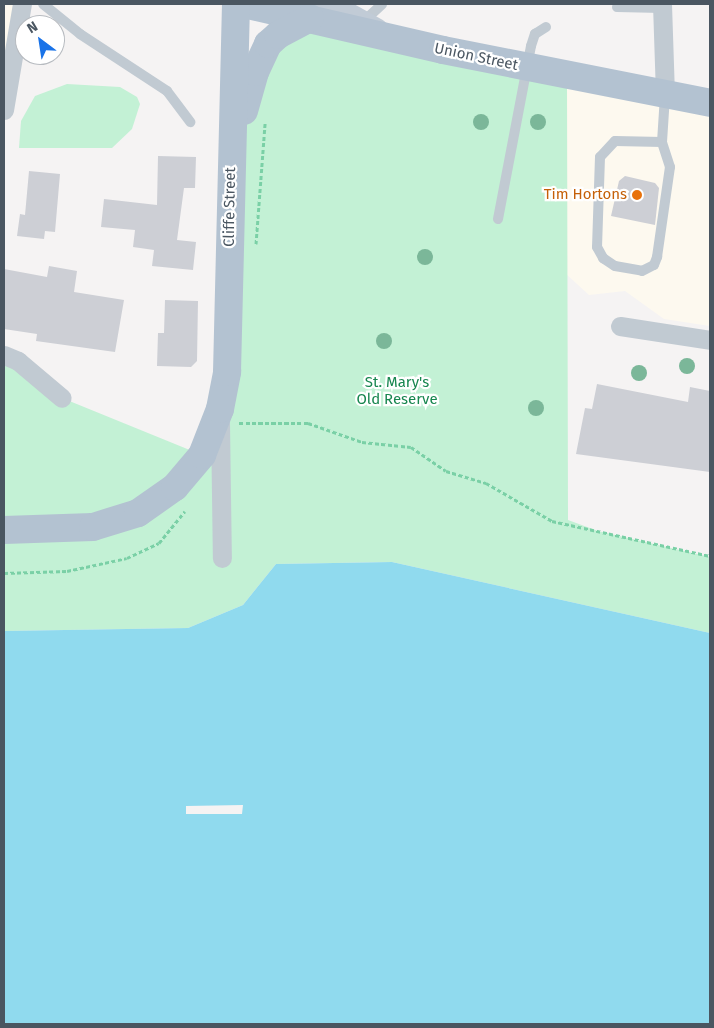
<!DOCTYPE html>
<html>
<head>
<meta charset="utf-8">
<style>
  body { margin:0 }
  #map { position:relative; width:714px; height:1028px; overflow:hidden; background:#f5f3f3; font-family:"Fira Sans",sans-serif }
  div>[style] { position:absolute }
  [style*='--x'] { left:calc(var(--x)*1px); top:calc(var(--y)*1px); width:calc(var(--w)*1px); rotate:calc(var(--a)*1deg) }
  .commercial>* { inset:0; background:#fdf9ef }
  .green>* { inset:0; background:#c3f1d5 }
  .water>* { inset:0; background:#90daee }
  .building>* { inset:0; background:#cdcfd5 }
  .path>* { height:3px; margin-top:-1.5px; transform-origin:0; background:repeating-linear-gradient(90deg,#7ad0a6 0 4px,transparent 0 6.5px) }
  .service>* { height:10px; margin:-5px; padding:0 5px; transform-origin:5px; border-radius:5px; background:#c1cad2 }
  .minor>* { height:19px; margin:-9.5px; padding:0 9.5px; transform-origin:9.5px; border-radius:9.5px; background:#c1cad2 }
  .secondary>* { height:26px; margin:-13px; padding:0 13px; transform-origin:13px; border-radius:13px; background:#c1cbd6 }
  .primary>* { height:28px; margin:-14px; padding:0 14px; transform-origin:14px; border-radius:14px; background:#b3c2d1 }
  .trees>* { width:16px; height:16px; margin:-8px; border-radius:50%; background:#7bb799 }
  .dots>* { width:14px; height:14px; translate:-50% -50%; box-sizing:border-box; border:2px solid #fff; border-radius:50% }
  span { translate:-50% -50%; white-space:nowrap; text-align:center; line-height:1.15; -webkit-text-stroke:4.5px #fff; paint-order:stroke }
  .street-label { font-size:15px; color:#4a5661 }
  .food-label { font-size:15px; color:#c56008 }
  .right { translate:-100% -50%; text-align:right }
  .park-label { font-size:15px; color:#17864f }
  .frame { position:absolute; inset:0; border:5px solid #4a5661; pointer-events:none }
  .north { position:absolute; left:15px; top:15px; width:50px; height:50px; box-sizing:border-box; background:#fff; border:1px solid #b7bbc0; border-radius:50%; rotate:329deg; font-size:14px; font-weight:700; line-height:20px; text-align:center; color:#4a5661 }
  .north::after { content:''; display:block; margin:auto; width:18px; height:22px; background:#1a73e8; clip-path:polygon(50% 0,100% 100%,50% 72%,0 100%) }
</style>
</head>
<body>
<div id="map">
  <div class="commercial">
    <div style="clip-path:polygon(4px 4px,22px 4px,4px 110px)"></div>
    <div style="clip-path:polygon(567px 76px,710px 103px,710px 326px,664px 319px,625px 291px,589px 295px,565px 273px)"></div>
  </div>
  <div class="green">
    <div style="clip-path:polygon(310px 18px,567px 76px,568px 520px,598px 531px,710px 557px,710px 633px,392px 562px,276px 564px,243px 605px,188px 628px,4px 631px,4px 355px,62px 398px,202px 455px,220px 409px,231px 158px,255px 72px)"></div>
    <div style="clip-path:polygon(67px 84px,120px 87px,137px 97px,140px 104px,132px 129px,112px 148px,19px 148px,21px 121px,35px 96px)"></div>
  </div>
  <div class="water">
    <div style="clip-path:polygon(evenodd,392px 562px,710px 633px,710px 1024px,4px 1024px,4px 631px,188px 628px,243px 605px,276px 564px,392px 562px,243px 805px,242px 814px,186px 814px,186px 806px,243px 805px)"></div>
  </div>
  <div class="building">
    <div style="clip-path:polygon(158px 156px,196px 157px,195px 188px,184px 188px,177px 240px,196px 242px,193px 270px,152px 266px,154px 250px,133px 247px,135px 230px,101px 227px,104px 199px,157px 205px)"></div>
    <div style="clip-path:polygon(29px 171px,60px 174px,55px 232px,45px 231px,44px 239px,17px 236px,20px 214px,25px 215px)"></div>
    <div style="clip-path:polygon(625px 176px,655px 183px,659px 188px,655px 225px,611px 216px,619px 181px)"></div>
    <div style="clip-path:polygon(49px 266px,77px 271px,74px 292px,124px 300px,115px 352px,36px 341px,37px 334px,4px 329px,4px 269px,47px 277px)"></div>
    <div style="clip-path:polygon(165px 300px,198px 301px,197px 361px,191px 367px,157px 366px,158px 333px,164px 333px)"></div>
    <div style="clip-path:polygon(597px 384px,688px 402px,690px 387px,710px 391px,710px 472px,576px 454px,585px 408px,592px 409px)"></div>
  </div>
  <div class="path">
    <div style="--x:256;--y:244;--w:121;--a:-85.7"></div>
    <div style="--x:239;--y:423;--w:69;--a:0"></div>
    <div style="--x:308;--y:423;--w:57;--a:19.4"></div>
    <div style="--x:362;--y:442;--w:49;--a:5.8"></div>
    <div style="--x:411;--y:447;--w:42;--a:34.4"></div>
    <div style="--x:446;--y:471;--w:42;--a:16.7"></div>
    <div style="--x:486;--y:483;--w:76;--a:29.9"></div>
    <div style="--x:552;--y:521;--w:162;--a:12.5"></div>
    <div style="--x:4;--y:573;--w:63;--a:-1.8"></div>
    <div style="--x:67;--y:571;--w:61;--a:-12.2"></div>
    <div style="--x:127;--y:558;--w:35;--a:-25"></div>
    <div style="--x:159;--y:543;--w:41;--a:-50.9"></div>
  </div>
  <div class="service">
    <div style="--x:43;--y:4;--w:48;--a:39"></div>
    <div style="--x:80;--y:34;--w:104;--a:33.2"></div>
    <div style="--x:167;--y:91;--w:39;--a:53"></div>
    <div style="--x:617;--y:7;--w:45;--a:1.3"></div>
    <div style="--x:363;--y:22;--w:26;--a:-43"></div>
    <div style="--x:662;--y:142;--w:47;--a:-178.8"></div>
    <div style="--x:615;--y:141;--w:22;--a:133"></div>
    <div style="--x:600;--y:157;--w:90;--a:91.9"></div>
    <div style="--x:597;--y:247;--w:13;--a:61"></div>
    <div style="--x:603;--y:258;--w:14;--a:34"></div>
    <div style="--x:615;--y:266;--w:27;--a:10"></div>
    <div style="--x:642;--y:271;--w:13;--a:-27"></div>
    <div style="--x:654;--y:265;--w:9;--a:-69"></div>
    <div style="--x:657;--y:257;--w:91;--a:-81.8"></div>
    <div style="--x:670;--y:167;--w:26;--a:-108"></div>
    <div style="--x:662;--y:142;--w:46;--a:-86.3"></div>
    <div style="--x:498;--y:219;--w:176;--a:-79.2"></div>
    <div style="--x:531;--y:46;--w:13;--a:-72"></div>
    <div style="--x:535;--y:34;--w:13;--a:-32"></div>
  </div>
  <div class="minor">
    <div style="--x:662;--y:4;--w:91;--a:88.1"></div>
    <div style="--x:4;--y:110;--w:108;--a:-80.4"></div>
    <div style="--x:620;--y:326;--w:91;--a:8.8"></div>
    <div style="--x:4;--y:355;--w:15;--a:23"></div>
    <div style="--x:18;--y:361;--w:57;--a:40.1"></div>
    <div style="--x:220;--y:423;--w:135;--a:89.2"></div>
  </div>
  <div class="secondary">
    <div style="--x:327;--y:4;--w:56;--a:28.9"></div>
  </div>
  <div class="primary">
    <div style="--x:244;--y:4;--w:204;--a:13"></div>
    <div style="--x:443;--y:50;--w:272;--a:11.2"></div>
    <div style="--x:244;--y:111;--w:41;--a:-74.2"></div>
    <div style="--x:255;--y:72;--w:31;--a:-65"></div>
    <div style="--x:268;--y:44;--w:13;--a:-42"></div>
    <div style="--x:278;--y:35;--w:36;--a:-28"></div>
    <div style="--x:4;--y:530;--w:89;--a:-1.9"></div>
    <div style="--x:93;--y:527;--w:47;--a:-17.3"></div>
    <div style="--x:138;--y:513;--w:45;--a:-35.1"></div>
    <div style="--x:175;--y:487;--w:42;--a:-49.8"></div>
    <div style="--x:202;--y:455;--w:49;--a:-68.6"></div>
    <div style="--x:220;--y:409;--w:38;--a:-79"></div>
    <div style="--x:227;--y:372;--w:368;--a:-88.6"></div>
  </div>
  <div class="trees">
    <div style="left:481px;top:122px"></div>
    <div style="left:538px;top:122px"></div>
    <div style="left:425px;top:257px"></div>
    <div style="left:384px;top:341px"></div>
    <div style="left:687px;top:366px"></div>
    <div style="left:639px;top:373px"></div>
    <div style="left:536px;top:408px"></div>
  </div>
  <div class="dots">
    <div style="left:637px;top:195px;background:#e8710a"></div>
  </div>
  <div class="street-label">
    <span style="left:476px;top:57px;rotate:12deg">Union Street</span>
    <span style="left:230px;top:207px;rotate:-89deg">Cliffe Street</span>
  </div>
  <div class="food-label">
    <span class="right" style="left:627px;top:195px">Tim Hortons</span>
  </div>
  <div class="park-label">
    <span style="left:397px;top:391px">St. Mary's<br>Old Reserve</span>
  </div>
  <div class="frame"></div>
  <div class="north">N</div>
</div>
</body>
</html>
